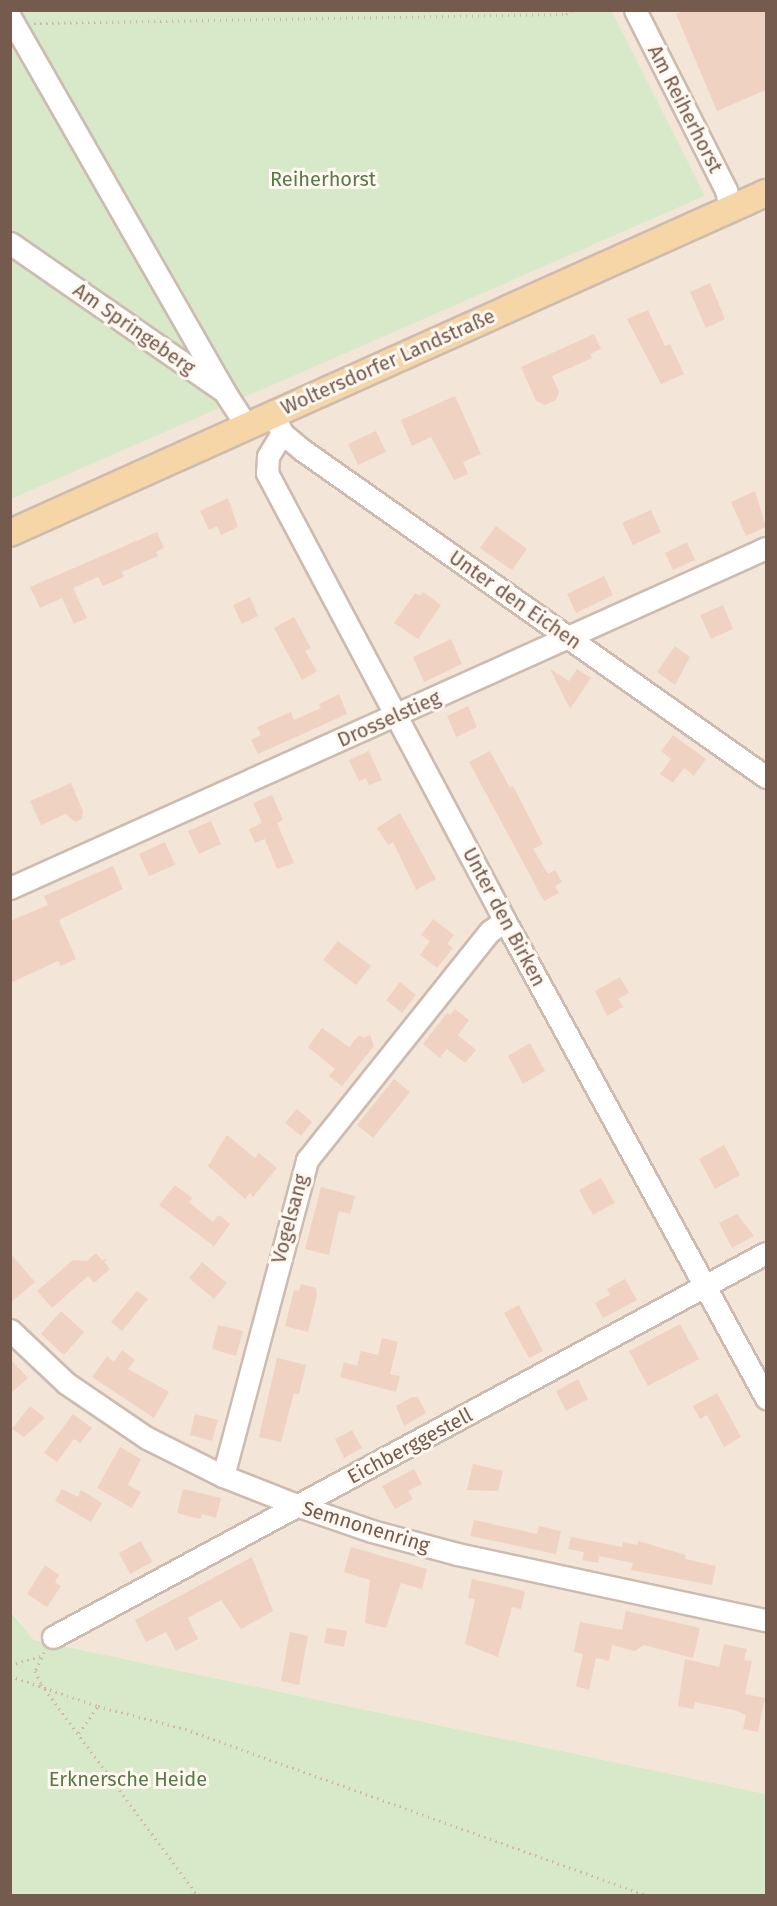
<!DOCTYPE html>
<html>
<head>
<meta charset="utf-8">
<style>
  body { margin:0 }
  #map { position:relative; width:777px; height:1906px; overflow:hidden; background:#fcf4e9; font-family:"Fira Sans",sans-serif }
  div>[style] { position:absolute }
  [style*='--x'] { left:calc(var(--x)*1px); top:calc(var(--y)*1px); width:calc(var(--w)*1px); rotate:calc(var(--a)*1deg) }
  .residential>* { inset:0; background:#f3e5d8 }
  .green>* { inset:0; background:#d7e9c8 }
  .building>* { inset:0; background:#f0d2c2 }
  .path>* { height:3px; margin-top:-1.5px; transform-origin:0; background:repeating-linear-gradient(90deg,#d5b5a5 0 1.5px,transparent 0 6px) }
  .roads { filter:drop-shadow(2px 0 #cdbbb0) drop-shadow(-2px 0 #cdbbb0) drop-shadow(0 2px #cdbbb0) drop-shadow(0 -2px #cdbbb0) }
  .minor>* { height:21px; margin:-10.5px; padding:0 10.5px; transform-origin:10.5px; border-radius:10.5px; background:#fff }
  .major>* { height:26px; margin:-13px; padding:0 13px; transform-origin:13px; border-radius:13px; background:#f6d5a6 }
  span { translate:-50% -50%; white-space:nowrap; text-align:center; line-height:1.15; -webkit-text-stroke:6px #fef8f0; paint-order:stroke }
  .street-label { font-size:20px; color:#755a4e }
  .park-label { font-size:20px; color:#587a46 }
  .frame { position:absolute; inset:0; border:12px solid #755a4e; pointer-events:none }
</style>
</head>
<body>
<div id="map">
  <div class="residential">
    <div style="clip-path:polygon(612px 11px,766px 11px,766px 1794px,34px 1640px,11px 1611px,10px 499px,705px 196px)"></div>
  </div>
  <div class="green">
    <div style="clip-path:polygon(11px 11px,612px 11px,705px 196px,11px 499px)"></div>
    <div style="clip-path:polygon(10px 1611px,34px 1640px,766px 1794px,766px 1895px,11px 1895px)"></div>
  </div>
  <div class="building">
    <div style="clip-path:polygon(685px 10px,766px 10px,766px 90px,717px 111px,676px 14px)"></div>
    <div style="clip-path:polygon(710px 283px,725px 319px,706px 328px,690px 292px)"></div>
    <div style="clip-path:polygon(648px 310px,665px 346px,670px 344px,684px 374px,661px 384px,627px 319px)"></div>
    <div style="clip-path:polygon(594px 334px,601px 349px,590px 354px,592px 358px,552px 376px,559px 392px,556px 400px,545px 405px,536px 401px,521px 367px)"></div>
    <div style="clip-path:polygon(455px 396px,481px 454px,463px 462px,468px 474px,454px 480px,431px 437px,412px 446px,401px 420px)"></div>
    <div style="clip-path:polygon(376px 431px,386px 452px,358px 465px,348px 444px)"></div>
    <div style="clip-path:polygon(755px 491px,766px 527px,746px 536px,731px 502px)"></div>
    <div style="clip-path:polygon(228px 498px,238px 527px,221px 535px,217px 526px,209px 530px,200px 511px)"></div>
    <div style="clip-path:polygon(651px 510px,661px 532px,633px 545px,622px 523px)"></div>
    <div style="clip-path:polygon(496px 526px,527px 549px,512px 570px,480px 548px)"></div>
    <div style="clip-path:polygon(157px 532px,164px 548px,156px 552px,158px 556px,122px 572px,124px 577px,103px 586px,98px 577px,73px 588px,87px 618px,74px 624px,62px 598px,40px 608px,30px 587px)"></div>
    <div style="clip-path:polygon(687px 542px,695px 560px,673px 570px,665px 553px)"></div>
    <div style="clip-path:polygon(604px 576px,613px 595px,576px 613px,567px 594px)"></div>
    <div style="clip-path:polygon(423px 592px,441px 605px,418px 639px,394px 623px,415px 593px,420px 596px)"></div>
    <div style="clip-path:polygon(250px 597px,258px 616px,242px 624px,233px 605px)"></div>
    <div style="clip-path:polygon(723px 605px,733px 629px,711px 639px,700px 615px)"></div>
    <div style="clip-path:polygon(294px 617px,311px 648px,305px 651px,317px 671px,302px 680px,274px 628px)"></div>
    <div style="clip-path:polygon(451px 639px,462px 664px,424px 682px,413px 657px)"></div>
    <div style="clip-path:polygon(675px 646px,690px 657px,675px 685px,657px 672px)"></div>
    <div style="clip-path:polygon(550px 669px,569px 681px,577px 669px,591px 678px,570px 709px)"></div>
    <div style="clip-path:polygon(339px 694px,347px 714px,258px 754px,251px 740px,261px 735px,257px 727px,291px 712px,294px 720px,321px 708px,319px 704px)"></div>
    <div style="clip-path:polygon(468px 706px,477px 727px,456px 737px,447px 716px)"></div>
    <div style="clip-path:polygon(673px 735px,706px 759px,694px 776px,684px 768px,673px 783px,660px 774px,671px 759px,661px 751px)"></div>
    <div style="clip-path:polygon(369px 751px,382px 780px,369px 785px,366px 778px,359px 781px,349px 760px)"></div>
    <div style="clip-path:polygon(490px 751px,510px 788px,513px 786px,543px 844px,533px 849px,548px 874px,555px 870px,562px 882px,555px 886px,559px 893px,544px 901px,469px 762px)"></div>
    <div style="clip-path:polygon(71px 783px,83px 811px,82px 819px,75px 822px,66px 814px,41px 825px,30px 801px)"></div>
    <div style="clip-path:polygon(272px 795px,283px 820px,277px 823px,294px 863px,277px 869px,265px 839px,255px 843px,249px 829px,262px 823px,253px 803px)"></div>
    <div style="clip-path:polygon(400px 813px,436px 879px,416px 890px,393px 842px,388px 845px,377px 828px)"></div>
    <div style="clip-path:polygon(211px 821px,221px 844px,199px 854px,188px 831px)"></div>
    <div style="clip-path:polygon(165px 842px,175px 865px,149px 876px,139px 854px)"></div>
    <div style="clip-path:polygon(113px 866px,123px 889px,59px 920px,76px 959px,61px 966px,58px 961px,10px 983px,10px 921px,48px 905px,44px 896px)"></div>
    <div style="clip-path:polygon(433px 919px,454px 935px,447px 944px,453px 948px,437px 968px,420px 955px,430px 941px,421px 935px)"></div>
    <div style="clip-path:polygon(338px 941px,371px 966px,356px 985px,323px 960px)"></div>
    <div style="clip-path:polygon(620px 977px,629px 993px,618px 999px,623px 1007px,607px 1016px,595px 991px)"></div>
    <div style="clip-path:polygon(400px 982px,416px 995px,402px 1013px,386px 1000px)"></div>
    <div style="clip-path:polygon(455px 1009px,469px 1020px,458px 1035px,476px 1050px,465px 1063px,447px 1049px,440px 1058px,423px 1044px,447px 1013px,450px 1015px)"></div>
    <div style="clip-path:polygon(322px 1028px,349px 1047px,359px 1035px,363px 1038px,370px 1035px,374px 1046px,342px 1086px,329px 1076px,335px 1069px,308px 1047px)"></div>
    <div style="clip-path:polygon(530px 1043px,545px 1071px,523px 1084px,508px 1056px)"></div>
    <div style="clip-path:polygon(394px 1079px,410px 1092px,373px 1138px,357px 1125px)"></div>
    <div style="clip-path:polygon(297px 1109px,312px 1122px,301px 1136px,285px 1123px)"></div>
    <div style="clip-path:polygon(227px 1135px,255px 1158px,259px 1153px,277px 1168px,253px 1197px,250px 1193px,245px 1199px,208px 1166px)"></div>
    <div style="clip-path:polygon(724px 1145px,740px 1175px,715px 1189px,699px 1159px)"></div>
    <div style="clip-path:polygon(601px 1178px,615px 1203px,593px 1215px,579px 1190px)"></div>
    <div style="clip-path:polygon(175px 1185px,192px 1198px,189px 1202px,213px 1222px,219px 1215px,230px 1224px,214px 1246px,159px 1205px)"></div>
    <div style="clip-path:polygon(321px 1187px,355px 1196px,350px 1214px,339px 1211px,329px 1255px,305px 1249px)"></div>
    <div style="clip-path:polygon(737px 1214px,754px 1236px,732px 1248px,719px 1223px)"></div>
    <div style="clip-path:polygon(10px 1253px,35px 1282px,10px 1303px)"></div>
    <div style="clip-path:polygon(96px 1253px,102px 1260px,108px 1259px,104px 1262px,110px 1269px,94px 1283px,88px 1276px,52px 1308px,37px 1291px,73px 1260px,87px 1261px)"></div>
    <div style="clip-path:polygon(202px 1262px,227px 1283px,214px 1299px,189px 1278px)"></div>
    <div style="clip-path:polygon(625px 1279px,637px 1300px,603px 1318px,595px 1303px,610px 1295px,607px 1289px)"></div>
    <div style="clip-path:polygon(301px 1284px,316px 1288px,317px 1295px,308px 1332px,285px 1326px,294px 1290px,299px 1291px)"></div>
    <div style="clip-path:polygon(137px 1291px,148px 1299px,122px 1331px,111px 1322px)"></div>
    <div style="clip-path:polygon(519px 1305px,543px 1351px,529px 1358px,504px 1313px)"></div>
    <div style="clip-path:polygon(61px 1311px,84px 1332px,64px 1355px,41px 1334px)"></div>
    <div style="clip-path:polygon(680px 1324px,699px 1359px,648px 1386px,629px 1351px)"></div>
    <div style="clip-path:polygon(218px 1325px,243px 1331px,236px 1356px,212px 1349px)"></div>
    <div style="clip-path:polygon(382px 1338px,398px 1342px,390px 1374px,400px 1376px,396px 1392px,340px 1377px,344px 1362px,357px 1366px,361px 1351px,378px 1355px)"></div>
    <div style="clip-path:polygon(122px 1350px,135px 1360px,128px 1369px,169px 1392px,154px 1418px,92px 1377px,107px 1356px,114px 1362px)"></div>
    <div style="clip-path:polygon(277px 1358px,306px 1365px,299px 1394px,294px 1393px,281px 1442px,259px 1437px)"></div>
    <div style="clip-path:polygon(10px 1359px,28px 1378px,10px 1394px)"></div>
    <div style="clip-path:polygon(578px 1379px,588px 1399px,566px 1411px,556px 1391px)"></div>
    <div style="clip-path:polygon(717px 1393px,741px 1437px,724px 1447px,707px 1415px,700px 1419px,693px 1406px)"></div>
    <div style="clip-path:polygon(412px 1397px,418px 1397px,426px 1413px,404px 1426px,396px 1406px)"></div>
    <div style="clip-path:polygon(30px 1406px,45px 1418px,24px 1437px,12px 1429px)"></div>
    <div style="clip-path:polygon(73px 1414px,92px 1428px,80px 1443px,74px 1439px,57px 1462px,44px 1453px)"></div>
    <div style="clip-path:polygon(195px 1414px,218px 1420px,212px 1441px,190px 1435px)"></div>
    <div style="clip-path:polygon(352px 1430px,362px 1448px,344px 1458px,335px 1439px)"></div>
    <div style="clip-path:polygon(120px 1447px,141px 1459px,128px 1485px,141px 1492px,132px 1508px,97px 1488px)"></div>
    <div style="clip-path:polygon(473px 1464px,503px 1471px,498px 1491px,467px 1490px)"></div>
    <div style="clip-path:polygon(414px 1469px,422px 1484px,408px 1491px,413px 1499px,395px 1509px,382px 1486px)"></div>
    <div style="clip-path:polygon(62px 1489px,78px 1497px,81px 1490px,102px 1503px,91px 1522px,55px 1501px)"></div>
    <div style="clip-path:polygon(183px 1489px,221px 1498px,216px 1518px,202px 1514px,200px 1519px,177px 1513px)"></div>
    <div style="clip-path:polygon(474px 1520px,537px 1534px,539px 1526px,561px 1531px,556px 1554px,470px 1536px)"></div>
    <div style="clip-path:polygon(571px 1537px,622px 1547px,623px 1542px,638px 1545px,638px 1541px,686px 1555px,685px 1559px,716px 1566px,712px 1585px,631px 1570px,633px 1563px,599px 1556px,598px 1563px,582px 1560px,584px 1552px,568px 1549px)"></div>
    <div style="clip-path:polygon(141px 1541px,152px 1562px,130px 1574px,119px 1553px)"></div>
    <div style="clip-path:polygon(351px 1547px,427px 1569px,422px 1589px,401px 1583px,386px 1628px,365px 1623px,370px 1580px,344px 1572px)"></div>
    <div style="clip-path:polygon(252px 1557px,273px 1611px,241px 1629px,221px 1600px,188px 1618px,198px 1639px,176px 1651px,166px 1632px,146px 1642px,135px 1620px)"></div>
    <div style="clip-path:polygon(45px 1565px,59px 1575px,55px 1582px,61px 1586px,47px 1607px,27px 1594px)"></div>
    <div style="clip-path:polygon(472px 1579px,525px 1591px,521px 1609px,512px 1607px,498px 1657px,465px 1644px,475px 1599px,468px 1598px)"></div>
    <div style="clip-path:polygon(626px 1611px,700px 1628px,693px 1658px,644px 1645px,635px 1651px,612px 1645px,609px 1661px,596px 1658px,589px 1690px,576px 1686px,583px 1654px,574px 1652px,580px 1622px,622px 1630px)"></div>
    <div style="clip-path:polygon(327px 1628px,347px 1631px,344px 1647px,324px 1643px)"></div>
    <div style="clip-path:polygon(290px 1632px,308px 1636px,299px 1685px,281px 1681px)"></div>
    <div style="clip-path:polygon(724px 1644px,747px 1649px,744px 1660px,752px 1661px,745px 1694px,765px 1698px,758px 1732px,743px 1729px,746px 1715px,734px 1710px,695px 1702px,693px 1709px,678px 1706px,685px 1659px,719px 1667px)"></div>
  </div>
  <div class="path">
    <div style="--x:34;--y:23;--w:532;--a:-0.97"></div>
    <div style="--x:566;--y:14;--w:9;--a:-27"></div>
    <div style="--x:44;--y:1652;--w:21;--a:115"></div>
    <div style="--x:35;--y:1671;--w:14;--a:65"></div>
    <div style="--x:41;--y:1684;--w:264;--a:53.5"></div>
    <div style="--x:10;--y:1665;--w:32;--a:-16"></div>
    <div style="--x:10;--y:1676;--w:93;--a:18.8"></div>
    <div style="--x:98;--y:1706;--w:90;--a:14.8"></div>
    <div style="--x:185;--y:1729;--w:494;--a:19.8"></div>
    <div style="--x:79;--y:1733;--w:32;--a:-55"></div>
  </div>
  <div class="roads">
    <div class="minor">
      <div style="--x:635;--y:10;--w:202;--a:63.2"></div>
      <div style="--x:726;--y:190;--w:19;--a:78"></div>
      <div style="--x:10;--y:17;--w:431;--a:60.2"></div>
      <div style="--x:10;--y:243;--w:260;--a:34.7"></div>
      <div style="--x:224;--y:391;--w:40;--a:57.1"></div>
      <div style="--x:276;--y:420;--w:14;--a:65"></div>
      <div style="--x:282;--y:433;--w:25;--a:40"></div>
      <div style="--x:301;--y:449;--w:569;--a:35.2"></div>
      <div style="--x:282;--y:433;--w:27;--a:121"></div>
      <div style="--x:268;--y:456;--w:17;--a:93"></div>
      <div style="--x:267;--y:473;--w:507;--a:62.02"></div>
      <div style="--x:505;--y:921;--w:544;--a:61.31"></div>
      <div style="--x:10;--y:888;--w:829;--a:-24.22"></div>
      <div style="--x:10;--y:1330;--w:77;--a:43.4"></div>
      <div style="--x:66;--y:1383;--w:98;--a:34.2"></div>
      <div style="--x:147;--y:1438;--w:85;--a:26.6"></div>
      <div style="--x:223;--y:1476;--w:82;--a:21.5"></div>
      <div style="--x:299;--y:1506;--w:77;--a:18.9"></div>
      <div style="--x:372;--y:1531;--w:88;--a:15.1"></div>
      <div style="--x:457;--y:1554;--w:316;--a:12.1"></div>
      <div style="--x:223;--y:1476;--w:327;--a:-75.1"></div>
      <div style="--x:307;--y:1160;--w:293;--a:-51.4"></div>
      <div style="--x:490;--y:931;--w:18;--a:-34"></div>
      <div style="--x:53;--y:1637;--w:810;--a:-28.31"></div>
    </div>
    <div class="major">
      <div style="--x:10;--y:533;--w:829;--a:-24.22"></div>
    </div>
  </div>
  <div class="street-label">
    <span style="left:685px;top:109px;rotate:63deg">Am Reiherhorst</span>
    <span style="left:134px;top:329px;rotate:35deg">Am Springeberg</span>
    <span style="left:388px;top:362px;rotate:-24deg">Woltersdorfer Landstraße</span>
    <span style="left:515px;top:600px;rotate:35deg">Unter den Eichen</span>
    <span style="left:389px;top:719px;rotate:-24deg">Drosselstieg</span>
    <span style="left:504px;top:917px;rotate:62deg">Unter den Birken</span>
    <span style="left:290px;top:1219px;rotate:-75deg">Vogelsang</span>
    <span style="left:410px;top:1446px;rotate:-28deg">Eichberggestell</span>
    <span style="left:366px;top:1527px;rotate:17deg">Semnonenring</span>
  </div>
  <div class="park-label">
    <span style="left:323px;top:179px">Reiherhorst</span>
    <span style="left:128px;top:1779px">Erknersche Heide</span>
  </div>
  <div class="frame"></div>
</div>
</body>
</html>
